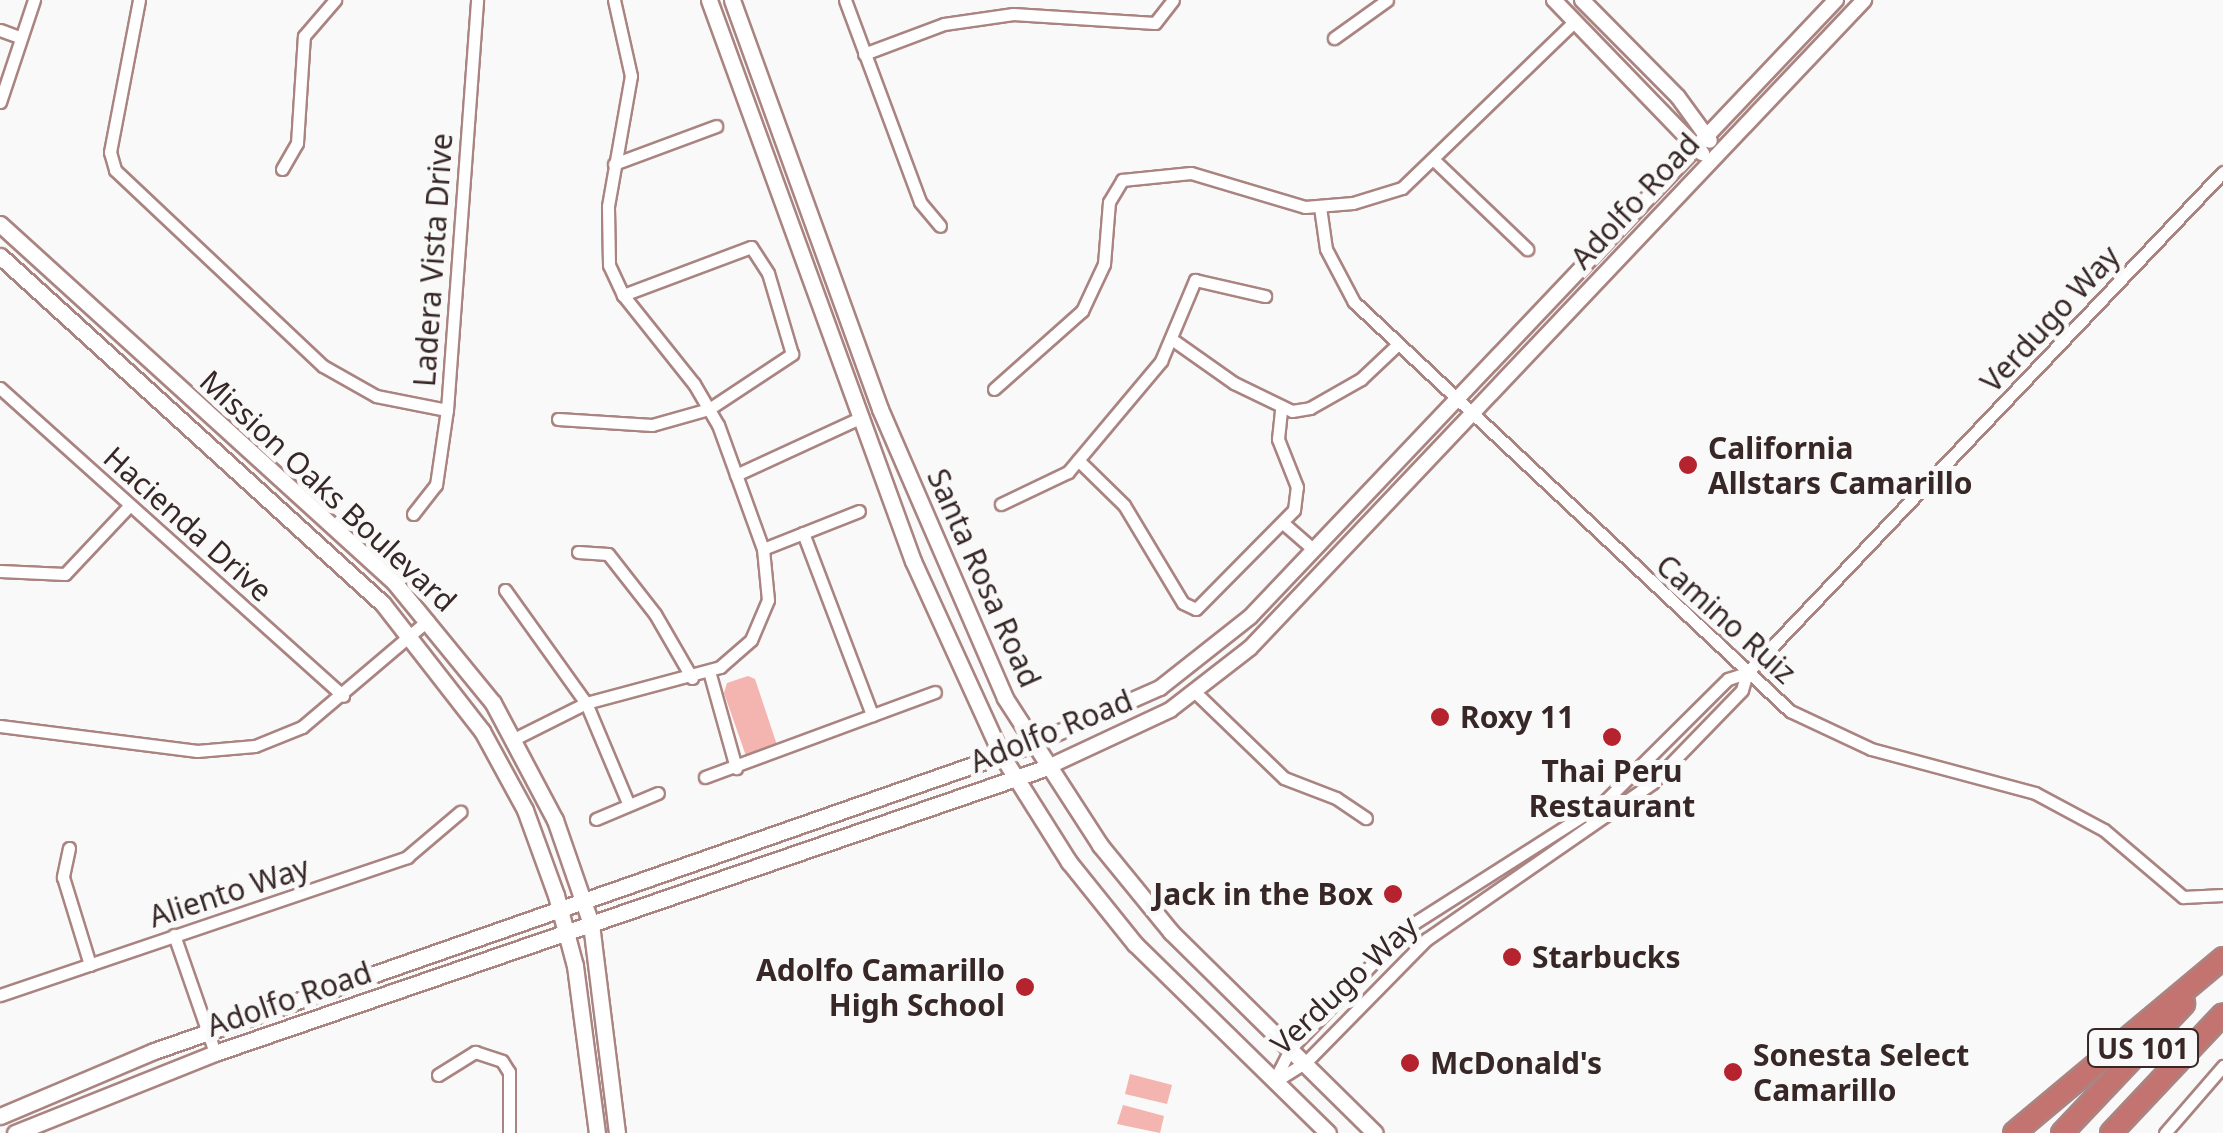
<!DOCTYPE html>
<html>
<head>
<meta charset="utf-8">
<style>
  body { margin:0 }
  #map { position:relative; width:2223px; height:1133px; overflow:hidden; background:#f9f9f9; font-family:"Noto Sans",sans-serif }
  div>[style] { position:absolute }
  [style*='--x'] { left:calc(var(--x)*1px); top:calc(var(--y)*1px); width:calc(var(--w)*1px); rotate:calc(var(--a)*1deg) }
  .green>* { inset:0; background:#f4b4af }
  .roads { filter:drop-shadow(2px 0 #aa8481) drop-shadow(-2px 0 #aa8481) drop-shadow(0 2px #aa8481) drop-shadow(0 -2px #aa8481) }
  .minor>* { height:11px; margin:-5.5px; padding:0 5.5px; transform-origin:5.5px; border-radius:5.5px; background:#fff }
  .tertiary>* { height:14px; margin:-7px; padding:0 7px; transform-origin:7px; border-radius:7px; background:#fff }
  .secondary>* { height:15px; margin:-7.5px; padding:0 7.5px; transform-origin:7.5px; border-radius:7.5px; background:#fff }
  .motorway>* { height:20px; margin:-10px; padding:0 10px; transform-origin:10px; border-radius:10px; background:#c47470 }
  .dots>* { width:28px; height:28px; translate:-50% -50%; box-sizing:border-box; border:5px solid #f9f9f9; border-radius:50% }
  span { translate:-50% -50%; white-space:nowrap; text-align:center; line-height:1.15; -webkit-text-stroke:10px #f9f9f9; paint-order:stroke }
  .shield-label span { padding:2px 8px; background:#f9f9f9; border:2px solid; border-radius:8px; -webkit-text-stroke-width:0 }
  .shield-label { font-size:28px; color:#372827; font-weight:700 }
  .street-label { font-size:30px; color:#372827 }
  .poi-label { font-size:30px; color:#372827; font-weight:700 }
  .left { translate:0 -50%; text-align:left }
  .right { translate:-100% -50%; text-align:right }
</style>
</head>
<body>
<div id="map">
  <div class="green">
    <div style="clip-path:polygon(748px 676px,755px 679px,777px 745px,746px 756px,724px 693px,727px 683px)"></div>
    <div style="clip-path:polygon(1130px 1074px,1172px 1085px,1167px 1104px,1125px 1094px)"></div>
    <div style="clip-path:polygon(1123px 1105px,1164px 1116px,1160px 1133px,1117px 1124px)"></div>
  </div>
  <div class="roads">
    <div class="minor">
      <div style="--x:139;--y:0;--w:155;--a:100.8"></div>
      <div style="--x:110;--y:152;--w:19;--a:74"></div>
      <div style="--x:115;--y:170;--w:286;--a:43.3"></div>
      <div style="--x:323;--y:366;--w:61;--a:29.5"></div>
      <div style="--x:376;--y:396;--w:72;--a:11.2"></div>
      <div style="--x:845;--y:0;--w:215;--a:69.6"></div>
      <div style="--x:920;--y:202;--w:31;--a:50"></div>
      <div style="--x:0;--y:30;--w:20;--a:20"></div>
      <div style="--x:1334;--y:38;--w:65;--a:-35.6"></div>
      <div style="--x:864;--y:54;--w:85;--a:-20.6"></div>
      <div style="--x:944;--y:24;--w:70;--a:-8.2"></div>
      <div style="--x:1013;--y:14;--w:142;--a:3.6"></div>
      <div style="--x:1155;--y:23;--w:29;--a:-52"></div>
      <div style="--x:0;--y:102;--w:108;--a:-71.6"></div>
      <div style="--x:1434;--y:160;--w:129;--a:43.7"></div>
      <div style="--x:614;--y:164;--w:109;--a:-20.4"></div>
      <div style="--x:282;--y:169;--w:30;--a:-60"></div>
      <div style="--x:297;--y:143;--w:107;--a:-86.3"></div>
      <div style="--x:304;--y:36;--w:48;--a:-49.3"></div>
      <div style="--x:1320;--y:207;--w:42;--a:81.9"></div>
      <div style="--x:1326;--y:249;--w:60;--a:62.2"></div>
      <div style="--x:1354;--y:302;--w:598;--a:43.17"></div>
      <div style="--x:1790;--y:711;--w:89;--a:25.1"></div>
      <div style="--x:1871;--y:749;--w:170;--a:15"></div>
      <div style="--x:2035;--y:793;--w:78;--a:28.2"></div>
      <div style="--x:2104;--y:830;--w:104;--a:40.3"></div>
      <div style="--x:2183;--y:897;--w:40;--a:-2.9"></div>
      <div style="--x:1173;--y:340;--w:75;--a:35.2"></div>
      <div style="--x:1234;--y:383;--w:64;--a:25.8"></div>
      <div style="--x:1292;--y:411;--w:18;--a:-9"></div>
      <div style="--x:1310;--y:408;--w:59;--a:-29.6"></div>
      <div style="--x:1361;--y:379;--w:51;--a:-43.4"></div>
      <div style="--x:0;--y:388;--w:461;--a:41.9"></div>
      <div style="--x:994;--y:389;--w:118;--a:-41.6"></div>
      <div style="--x:1082;--y:311;--w:52;--a:-64.9"></div>
      <div style="--x:1104;--y:264;--w:62;--a:-85.4"></div>
      <div style="--x:1109;--y:202;--w:26;--a:-59"></div>
      <div style="--x:1122;--y:180;--w:69;--a:-5.8"></div>
      <div style="--x:1191;--y:173;--w:119;--a:16.6"></div>
      <div style="--x:1305;--y:207;--w:48;--a:-4.8"></div>
      <div style="--x:1353;--y:203;--w:51;--a:-17"></div>
      <div style="--x:1402;--y:188;--w:240;--a:-44"></div>
      <div style="--x:558;--y:419;--w:94;--a:3.7"></div>
      <div style="--x:652;--y:425;--w:59;--a:-15.7"></div>
      <div style="--x:709;--y:409;--w:100;--a:-33.5"></div>
      <div style="--x:792;--y:354;--w:84;--a:-106.5"></div>
      <div style="--x:768;--y:273;--w:31;--a:-123"></div>
      <div style="--x:751;--y:247;--w:137;--a:159.4"></div>
      <div style="--x:1078;--y:460;--w:64;--a:44.4"></div>
      <div style="--x:1124;--y:505;--w:114;--a:59"></div>
      <div style="--x:1183;--y:603;--w:14;--a:25"></div>
      <div style="--x:1196;--y:609;--w:139;--a:-45.3"></div>
      <div style="--x:1294;--y:510;--w:23;--a:-83"></div>
      <div style="--x:1297;--y:487;--w:52;--a:-111.6"></div>
      <div style="--x:1278;--y:439;--w:31;--a:-84"></div>
      <div style="--x:736;--y:475;--w:139;--a:-24.7"></div>
      <div style="--x:1001;--y:504;--w:74;--a:-25.5"></div>
      <div style="--x:1068;--y:472;--w:145;--a:-50"></div>
      <div style="--x:1161;--y:361;--w:88;--a:-67.2"></div>
      <div style="--x:1195;--y:280;--w:72;--a:12.9"></div>
      <div style="--x:413;--y:514;--w:37;--a:-52"></div>
      <div style="--x:436;--y:485;--w:76;--a:-81.7"></div>
      <div style="--x:447;--y:410;--w:411;--a:-85.8"></div>
      <div style="--x:1283;--y:523;--w:41;--a:41.1"></div>
      <div style="--x:803;--y:533;--w:195;--a:69.2"></div>
      <div style="--x:763;--y:549;--w:103;--a:-21.6"></div>
      <div style="--x:578;--y:552;--w:30;--a:4"></div>
      <div style="--x:608;--y:554;--w:76;--a:51.9"></div>
      <div style="--x:655;--y:614;--w:74;--a:60"></div>
      <div style="--x:0;--y:571;--w:65;--a:2.6"></div>
      <div style="--x:65;--y:574;--w:93;--a:-46.7"></div>
      <div style="--x:505;--y:590;--w:139;--a:54.4"></div>
      <div style="--x:586;--y:703;--w:108;--a:67.2"></div>
      <div style="--x:709;--y:671;--w:101;--a:74.4"></div>
      <div style="--x:1196;--y:693;--w:122;--a:44"></div>
      <div style="--x:1284;--y:778;--w:56;--a:21"></div>
      <div style="--x:1336;--y:798;--w:36;--a:34"></div>
      <div style="--x:0;--y:726;--w:199;--a:7.2"></div>
      <div style="--x:197;--y:751;--w:58;--a:-4.9"></div>
      <div style="--x:255;--y:746;--w:51;--a:-22"></div>
      <div style="--x:302;--y:727;--w:165;--a:-40.3"></div>
      <div style="--x:516;--y:738;--w:78;--a:-26.6"></div>
      <div style="--x:586;--y:703;--w:139;--a:-15"></div>
      <div style="--x:720;--y:667;--w:41;--a:-41.1"></div>
      <div style="--x:751;--y:640;--w:43;--a:-67"></div>
      <div style="--x:768;--y:600;--w:51;--a:-95.6"></div>
      <div style="--x:763;--y:549;--w:132;--a:-109.9"></div>
      <div style="--x:718;--y:425;--w:48;--a:-120.3"></div>
      <div style="--x:694;--y:384;--w:114;--a:-128.6"></div>
      <div style="--x:623;--y:295;--w:33;--a:-115"></div>
      <div style="--x:609;--y:265;--w:59;--a:-91"></div>
      <div style="--x:608;--y:206;--w:132;--a:-80"></div>
      <div style="--x:631;--y:76;--w:78;--a:-102.6"></div>
      <div style="--x:705;--y:777;--w:245;--a:-20.3"></div>
      <div style="--x:596;--y:819;--w:67;--a:-22.8"></div>
      <div style="--x:69;--y:848;--w:30;--a:102"></div>
      <div style="--x:63;--y:877;--w:92;--a:72.9"></div>
      <div style="--x:174;--y:935;--w:125;--a:70.8"></div>
      <div style="--x:0;--y:995;--w:430;--a:-18.7"></div>
      <div style="--x:407;--y:857;--w:70;--a:-40.3"></div>
      <div style="--x:438;--y:1075;--w:44;--a:-31.9"></div>
      <div style="--x:475;--y:1052;--w:28;--a:18"></div>
      <div style="--x:502;--y:1061;--w:13;--a:58"></div>
      <div style="--x:509;--y:1072;--w:61;--a:90"></div>
      <div style="--x:1275;--y:1079;--w:34;--a:-63"></div>
      <div style="--x:1290;--y:1049;--w:170;--a:-46"></div>
      <div style="--x:1408;--y:927;--w:232;--a:-32.5"></div>
      <div style="--x:1604;--y:802;--w:175;--a:-44.8"></div>
      <div style="--x:1728;--y:679;--w:20;--a:-18"></div>
      <div style="--x:1274;--y:1082;--w:36;--a:-32"></div>
      <div style="--x:1305;--y:1063;--w:174;--a:-45.5"></div>
      <div style="--x:1427;--y:939;--w:274;--a:-34.7"></div>
      <div style="--x:1652;--y:783;--w:129;--a:-45.9"></div>
      <div style="--x:1742;--y:690;--w:18;--a:-74"></div>
      <div style="--x:1747;--y:673;--w:691;--a:-46.47"></div>
      <div style="--x:2165;--y:1133;--w:89;--a:-49.1"></div>
    </div>
    <div class="tertiary">
      <div style="--x:1554;--y:0;--w:213;--a:46"></div>
      <div style="--x:1582;--y:0;--w:136;--a:45.3"></div>
      <div style="--x:1678;--y:97;--w:54;--a:54"></div>
      <div style="--x:1033;--y:744;--w:139;--a:-23.8"></div>
      <div style="--x:1160;--y:688;--w:115;--a:-38.3"></div>
      <div style="--x:1250;--y:617;--w:851;--a:-46.48"></div>
      <div style="--x:1048;--y:767;--w:135;--a:-25"></div>
      <div style="--x:1170;--y:710;--w:101;--a:-37.8"></div>
      <div style="--x:1250;--y:648;--w:893;--a:-46.54"></div>
    </div>
    <div class="secondary">
      <div style="--x:709;--y:0;--w:597;--a:70.02"></div>
      <div style="--x:913;--y:561;--w:212;--a:65.5"></div>
      <div style="--x:1001;--y:754;--w:128;--a:57.8"></div>
      <div style="--x:1069;--y:862;--w:105;--a:51.2"></div>
      <div style="--x:1135;--y:944;--w:270;--a:44.4"></div>
      <div style="--x:732;--y:0;--w:435;--a:70.1"></div>
      <div style="--x:880;--y:409;--w:315;--a:66.6"></div>
      <div style="--x:1005;--y:698;--w:175;--a:57.1"></div>
      <div style="--x:1100;--y:845;--w:112;--a:50.8"></div>
      <div style="--x:1171;--y:932;--w:286;--a:44.6"></div>
      <div style="--x:0;--y:224;--w:532;--a:42.26"></div>
      <div style="--x:394;--y:582;--w:156;--a:50.7"></div>
      <div style="--x:493;--y:703;--w:132;--a:62.1"></div>
      <div style="--x:555;--y:820;--w:110;--a:70.9"></div>
      <div style="--x:591;--y:924;--w:211;--a:82.9"></div>
      <div style="--x:0;--y:256;--w:517;--a:42.26"></div>
      <div style="--x:383;--y:604;--w:161;--a:52.1"></div>
      <div style="--x:482;--y:731;--w:90;--a:61.4"></div>
      <div style="--x:525;--y:810;--w:90;--a:70"></div>
      <div style="--x:556;--y:895;--w:73;--a:75"></div>
      <div style="--x:575;--y:966;--w:168;--a:82.5"></div>
      <div style="--x:0;--y:1116;--w:167;--a:-22.9"></div>
      <div style="--x:154;--y:1051;--w:931;--a:-19.25"></div>
      <div style="--x:15;--y:1133;--w:215;--a:-21.8"></div>
      <div style="--x:215;--y:1053;--w:881;--a:-18.95"></div>
    </div>
    <div class="motorway">
      <div style="--x:2014;--y:1133;--w:273;--a:-39.9"></div>
      <div style="--x:2062;--y:1133;--w:178;--a:-46.6"></div>
      <div style="--x:2111;--y:1133;--w:163;--a:-46.7"></div>
    </div>
  </div>
  <div class="dots">
    <div style="left:1688px;top:465px;background:#b4232e"></div>
    <div style="left:1440px;top:717px;background:#b4232e"></div>
    <div style="left:1612px;top:737px;background:#b4232e"></div>
    <div style="left:1393px;top:894px;background:#b4232e"></div>
    <div style="left:1512px;top:957px;background:#b4232e"></div>
    <div style="left:1025px;top:987px;background:#b4232e"></div>
    <div style="left:1410px;top:1063px;background:#b4232e"></div>
    <div style="left:1733px;top:1072px;background:#b4232e"></div>
  </div>
  <div class="shield-label">
    <span style="left:2143px;top:1048px">US 101</span>
  </div>
  <div class="street-label">
    <span style="left:1635px;top:201px;rotate:-47deg">Adolfo Road</span>
    <span style="left:433px;top:260px;rotate:-86deg">Ladera Vista Drive</span>
    <span style="left:2050px;top:319px;rotate:-47deg">Verdugo Way</span>
    <span style="left:328px;top:491px;rotate:43deg">Mission Oaks Boulevard</span>
    <span style="left:188px;top:524px;rotate:42deg">Hacienda Drive</span>
    <span style="left:984px;top:578px;rotate:66deg">Santa Rosa Road</span>
    <span style="left:1726px;top:619px;rotate:42deg">Camino Ruiz</span>
    <span style="left:1051px;top:731px;rotate:-22deg">Adolfo Road</span>
    <span style="left:229px;top:892px;rotate:-18deg">Aliento Way</span>
    <span style="left:1344px;top:985px;rotate:-43deg">Verdugo Way</span>
    <span style="left:289px;top:999px;rotate:-19deg">Adolfo Road</span>
  </div>
  <div class="poi-label">
    <span class="left" style="left:1708px;top:465px">California<br>Allstars Camarillo</span>
    <span class="left" style="left:1460px;top:717px">Roxy 11</span>
    <span style="left:1612px;top:788px">Thai Peru<br>Restaurant</span>
    <span class="right" style="left:1373px;top:894px">Jack in the Box</span>
    <span class="left" style="left:1532px;top:957px">Starbucks</span>
    <span class="right" style="left:1005px;top:987px">Adolfo Camarillo<br>High School</span>
    <span class="left" style="left:1753px;top:1072px">Sonesta Select<br>Camarillo</span>
    <span class="left" style="left:1430px;top:1063px">McDonald's</span>
  </div>
</div>
</body>
</html>
